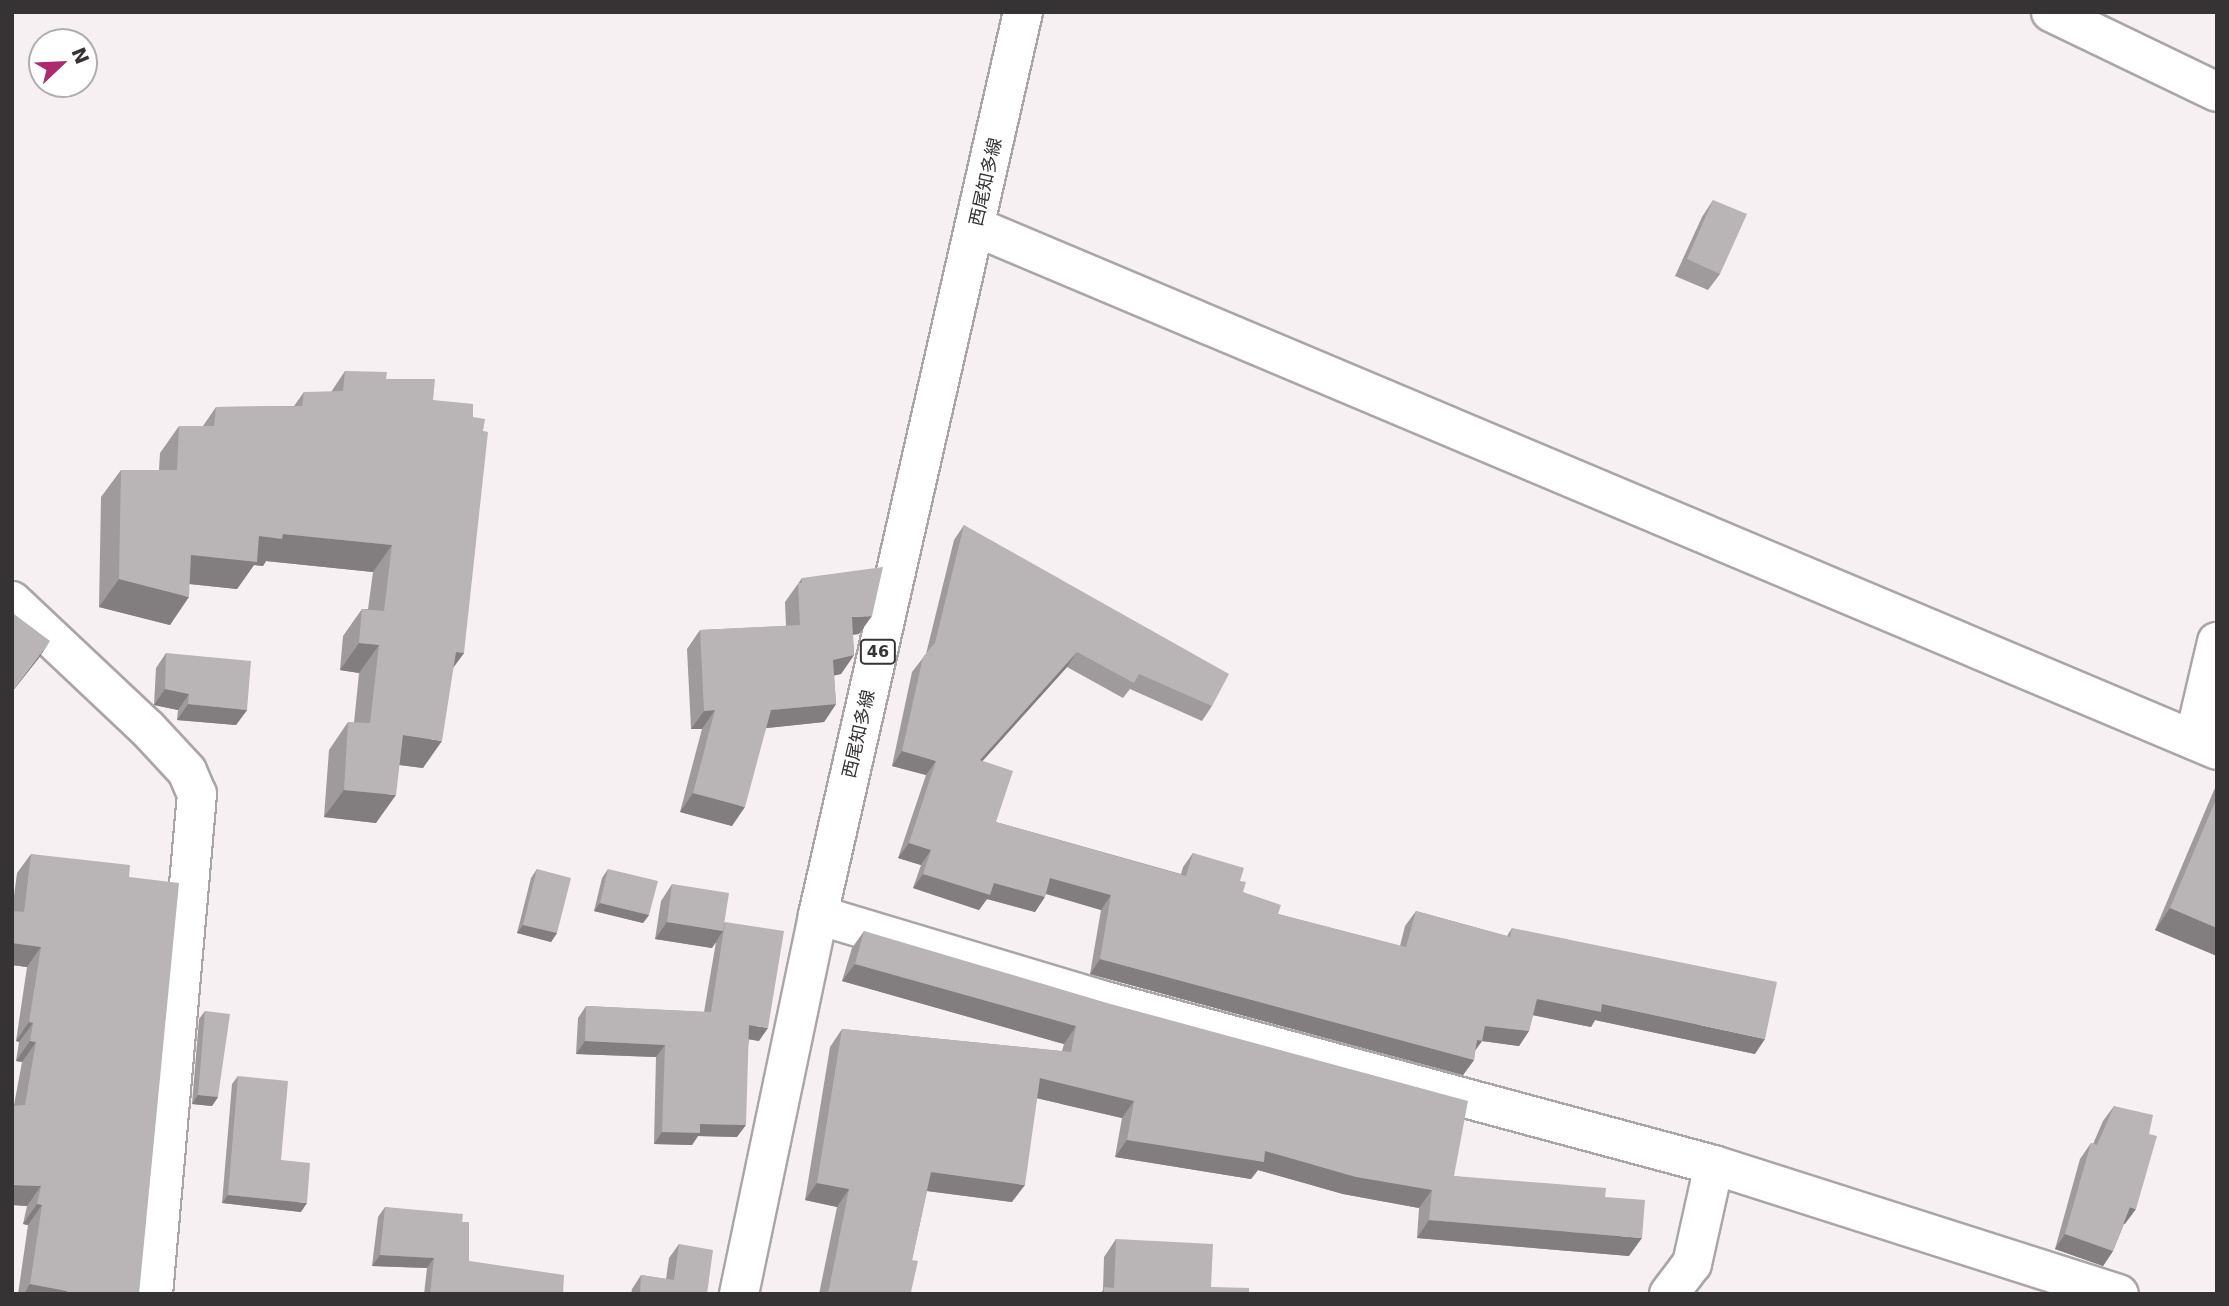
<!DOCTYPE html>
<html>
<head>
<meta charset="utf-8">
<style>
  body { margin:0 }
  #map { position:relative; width:2229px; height:1306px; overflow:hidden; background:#f6f0f2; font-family:"DejaVu Sans","Noto Sans JP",sans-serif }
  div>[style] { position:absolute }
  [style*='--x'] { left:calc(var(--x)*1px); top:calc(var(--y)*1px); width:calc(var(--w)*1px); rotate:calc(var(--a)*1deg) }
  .roads { filter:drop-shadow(2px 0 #aba5a7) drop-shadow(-2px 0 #aba5a7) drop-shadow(0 2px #aba5a7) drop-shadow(0 -2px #aba5a7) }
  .street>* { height:38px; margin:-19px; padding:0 19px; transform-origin:19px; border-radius:19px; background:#fff }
  .primary>* { height:38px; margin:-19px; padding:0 19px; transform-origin:19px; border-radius:19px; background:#fff }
  .wall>* { inset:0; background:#9f9b9d }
  .shaded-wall>* { inset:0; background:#827e7f }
  .building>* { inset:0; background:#b9b4b6 }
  span { translate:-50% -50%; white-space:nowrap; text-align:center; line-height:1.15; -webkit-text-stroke:7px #fff; paint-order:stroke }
  .shield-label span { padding:2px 5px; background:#fff; border:2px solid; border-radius:5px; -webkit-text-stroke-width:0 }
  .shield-label { font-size:16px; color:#363334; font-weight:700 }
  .street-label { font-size:18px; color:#363334 }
  .frame { position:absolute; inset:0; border:14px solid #363334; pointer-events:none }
  .north { position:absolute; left:28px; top:28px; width:70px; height:70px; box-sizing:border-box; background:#fff; border:2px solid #afadae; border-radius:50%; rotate:67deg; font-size:19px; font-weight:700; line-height:28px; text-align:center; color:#363334 }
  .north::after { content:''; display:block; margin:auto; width:24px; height:32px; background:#af296f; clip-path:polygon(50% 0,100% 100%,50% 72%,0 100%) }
</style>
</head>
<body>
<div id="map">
  <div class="roads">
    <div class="street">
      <div style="--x:2051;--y:12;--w:184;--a:25.7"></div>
      <div style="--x:976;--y:227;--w:1347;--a:22.85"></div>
      <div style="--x:12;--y:601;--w:185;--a:43.3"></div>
      <div style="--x:147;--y:728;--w:59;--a:47.1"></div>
      <div style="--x:187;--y:771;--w:25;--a:67"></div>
      <div style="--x:197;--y:794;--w:502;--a:95.03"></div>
      <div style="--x:2194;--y:740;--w:101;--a:-76.8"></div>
      <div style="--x:818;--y:915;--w:295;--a:16.7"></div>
      <div style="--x:1101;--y:1000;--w:635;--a:15.07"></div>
      <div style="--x:1714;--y:1165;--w:425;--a:17.7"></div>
      <div style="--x:1669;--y:1294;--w:38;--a:-53"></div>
      <div style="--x:1692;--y:1264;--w:101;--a:-77.5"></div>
    </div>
    <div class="primary">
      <div style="--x:739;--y:1294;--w:387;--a:-78.2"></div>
      <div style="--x:818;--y:915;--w:926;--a:-77.21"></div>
    </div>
  </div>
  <div class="wall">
    <div style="clip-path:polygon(1713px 200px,1720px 274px,1708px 290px,1675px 276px,1702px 217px)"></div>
    <div style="clip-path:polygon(345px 371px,386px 379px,433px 400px,464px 653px,453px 668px,423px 768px,399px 765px,376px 823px,324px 817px,329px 750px,348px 722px,354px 723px,359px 673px,340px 670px,343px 636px,362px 609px,368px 609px,373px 572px,266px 561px,263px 566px,254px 565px,237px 589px,189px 584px,170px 625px,99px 607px,101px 497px,121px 470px,159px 470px,160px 453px,179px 426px,203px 426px,216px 407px,294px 406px,304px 392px,331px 392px)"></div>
    <div style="clip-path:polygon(964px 525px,1212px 706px,1202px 721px,1130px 689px,1123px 698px,1067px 667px,982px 761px,996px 822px,1181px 874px,1183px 867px,1193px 853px,1240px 881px,1243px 892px,1278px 914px,1400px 946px,1405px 926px,1416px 911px,1507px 936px,1512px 928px,1755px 1054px,1595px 1020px,1591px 1027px,1533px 1015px,1529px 1031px,1519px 1046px,1482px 1041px,1475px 1051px,1474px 1060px,1463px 1075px,1090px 974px,1101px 910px,1046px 894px,1035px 912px,987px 899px,979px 910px,913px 888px,921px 865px,898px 858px,926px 775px,892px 766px,912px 672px,926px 654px,954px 540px)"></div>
    <div style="clip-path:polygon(802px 578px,859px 634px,853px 635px,854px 655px,841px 674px,834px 675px,836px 704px,824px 722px,766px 728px,732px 826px,680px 812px,702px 729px,691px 729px,687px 649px,700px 630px,786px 626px,785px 602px)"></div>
    <div style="clip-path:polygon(166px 653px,247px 710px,236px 725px,177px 720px,178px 710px,154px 705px,156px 668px)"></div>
    <div style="clip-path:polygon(2217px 785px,2217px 956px,2155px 930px,2214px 790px)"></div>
    <div style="clip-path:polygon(31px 854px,129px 877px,139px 1294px,18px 1294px,28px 1225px,23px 1224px,27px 1206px,12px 1205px,12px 1106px,14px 1105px,22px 1062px,16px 1061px,19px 1042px,16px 1041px,27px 967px,12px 965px,12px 911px,17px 873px)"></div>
    <div style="clip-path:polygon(537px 869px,557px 933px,551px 942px,517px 933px,531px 878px)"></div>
    <div style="clip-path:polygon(608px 869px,649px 915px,643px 923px,594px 911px,602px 878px)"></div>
    <div style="clip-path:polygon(672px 884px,725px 923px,759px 1041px,749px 1039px,737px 1137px,698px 1136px,692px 1145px,654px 1144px,656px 1057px,576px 1054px,578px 1018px,586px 1006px,704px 1012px,716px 942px,712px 948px,655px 939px,661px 901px)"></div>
    <div style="clip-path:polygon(864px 931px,1454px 1176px,1605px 1197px,1629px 1256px,1417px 1238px,1419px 1208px,1343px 1194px,1258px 1170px,1251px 1179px,1115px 1157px,1122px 1118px,1037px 1098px,1012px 1202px,927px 1191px,912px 1260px,911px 1292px,922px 1294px,819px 1294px,837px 1207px,805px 1200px,830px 1047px,842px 1029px,1062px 1051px,1064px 1044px,842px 981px,852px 948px)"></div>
    <div style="clip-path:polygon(205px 1011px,218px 1097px,212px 1106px,192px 1104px,199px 1019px)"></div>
    <div style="clip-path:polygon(238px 1076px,281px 1160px,301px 1212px,222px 1203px,232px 1084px)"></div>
    <div style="clip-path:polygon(2114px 1106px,2125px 1224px,2124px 1224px,2113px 1251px,2103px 1266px,2055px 1249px,2080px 1159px,2091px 1143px,2093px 1144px,2103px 1121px)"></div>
    <div style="clip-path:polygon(385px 1207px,462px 1222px,469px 1261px,563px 1294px,424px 1294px,427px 1268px,372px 1266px,378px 1217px)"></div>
    <div style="clip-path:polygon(1116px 1239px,1211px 1287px,1249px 1294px,1100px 1294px,1103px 1290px,1104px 1257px)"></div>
    <div style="clip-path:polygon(679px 1244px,707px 1294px,631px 1294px,632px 1289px,641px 1275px,666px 1279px,669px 1258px)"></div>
  </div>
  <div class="shaded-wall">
    <div style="clip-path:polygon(283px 534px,392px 545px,373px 572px,266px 561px,263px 566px,254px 565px,237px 589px,171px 582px,191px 555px,259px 536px)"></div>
    <div style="clip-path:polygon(119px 579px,189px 597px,170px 625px,99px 607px)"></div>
    <div style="clip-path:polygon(872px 616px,859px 634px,839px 635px,852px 617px)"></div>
    <div style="clip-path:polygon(50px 641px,39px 658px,12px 692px,12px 691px)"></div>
    <div style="clip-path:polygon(359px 643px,379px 645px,359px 673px,340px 670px)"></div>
    <div style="clip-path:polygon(456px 652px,464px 653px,444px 680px)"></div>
    <div style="clip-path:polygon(1077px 652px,1067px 667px,970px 775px,980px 760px)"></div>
    <div style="clip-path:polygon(854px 655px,841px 674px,820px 679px,833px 660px)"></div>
    <div style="clip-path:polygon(165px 689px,189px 694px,178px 710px,154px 705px)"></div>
    <div style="clip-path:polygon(188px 704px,247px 710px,236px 725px,177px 720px)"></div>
    <div style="clip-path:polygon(836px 704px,824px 722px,758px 729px,771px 710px)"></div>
    <div style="clip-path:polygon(715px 710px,702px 729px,691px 729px,704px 711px)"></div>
    <div style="clip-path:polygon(403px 735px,442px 741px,423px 768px,384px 763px)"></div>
    <div style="clip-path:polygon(902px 751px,936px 761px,926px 775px,892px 766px)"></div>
    <div style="clip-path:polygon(344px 790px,396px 795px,376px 823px,324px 817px)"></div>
    <div style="clip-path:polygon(693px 793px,745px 807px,732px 826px,680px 812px)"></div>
    <div style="clip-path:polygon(909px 843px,931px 850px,921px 865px,898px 858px)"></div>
    <div style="clip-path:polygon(923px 874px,994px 883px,1045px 897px,1035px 912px,987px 899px,979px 910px,913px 888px)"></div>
    <div style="clip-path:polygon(1050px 878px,1111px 895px,1101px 910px,1040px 892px)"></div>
    <div style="clip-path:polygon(600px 903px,649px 915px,643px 923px,594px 911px)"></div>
    <div style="clip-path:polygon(2170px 908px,2217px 928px,2217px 956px,2155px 930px)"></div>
    <div style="clip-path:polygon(667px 922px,723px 931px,712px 948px,655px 939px)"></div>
    <div style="clip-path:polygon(523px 925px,557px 933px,551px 942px,517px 933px)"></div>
    <div style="clip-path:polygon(12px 943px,41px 947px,27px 967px,12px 965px)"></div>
    <div style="clip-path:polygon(1100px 959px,1474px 1060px,1463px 1075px,1090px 974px)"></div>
    <div style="clip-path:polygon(855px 964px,1076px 1026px,1064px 1044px,842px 981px)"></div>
    <div style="clip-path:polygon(1537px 999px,1602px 1004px,1765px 1039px,1755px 1054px,1595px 1020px,1591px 1027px,1527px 1014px)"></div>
    <div style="clip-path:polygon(29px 1022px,33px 1023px,19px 1042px,16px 1041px)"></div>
    <div style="clip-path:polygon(749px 1025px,768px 1028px,759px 1041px,740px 1038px)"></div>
    <div style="clip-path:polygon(1485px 1026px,1529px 1031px,1519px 1046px,1482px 1041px,1471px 1056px,1477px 1041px)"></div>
    <div style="clip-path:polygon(30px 1041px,36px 1042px,22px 1062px,16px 1061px)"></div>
    <div style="clip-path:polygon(585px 1041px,665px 1045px,656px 1057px,576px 1054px)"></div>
    <div style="clip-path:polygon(1040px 1078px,1134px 1101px,1122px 1118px,1027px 1096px)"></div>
    <div style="clip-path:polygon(198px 1095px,218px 1097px,212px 1106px,192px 1104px)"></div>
    <div style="clip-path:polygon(700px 1124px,746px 1125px,737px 1137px,698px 1136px,692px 1145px,654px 1144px,662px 1132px)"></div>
    <div style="clip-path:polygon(1127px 1140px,1265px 1151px,1432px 1190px,1419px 1208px,1343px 1194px,1258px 1170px,1251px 1179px,1115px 1157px)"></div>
    <div style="clip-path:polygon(931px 1172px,1025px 1185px,1012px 1202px,919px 1190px)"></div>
    <div style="clip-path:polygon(817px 1183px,849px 1189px,837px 1207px,805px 1200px)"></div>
    <div style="clip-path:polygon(12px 1185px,41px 1186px,27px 1206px,12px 1205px)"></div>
    <div style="clip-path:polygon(228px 1195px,307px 1203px,301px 1212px,222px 1203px)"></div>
    <div style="clip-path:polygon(37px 1204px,42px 1205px,28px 1225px,23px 1224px)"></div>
    <div style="clip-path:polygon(2130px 1207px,2136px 1209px,2125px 1224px,2119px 1222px)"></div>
    <div style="clip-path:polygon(1429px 1220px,1642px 1238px,1629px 1256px,1417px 1238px)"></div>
    <div style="clip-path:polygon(2065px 1234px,2113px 1251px,2103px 1266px,2055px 1249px)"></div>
    <div style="clip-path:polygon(380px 1255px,434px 1258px,427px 1268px,372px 1266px)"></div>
    <div style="clip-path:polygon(30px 1284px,67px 1291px,65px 1294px,24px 1294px)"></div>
  </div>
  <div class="building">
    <div style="clip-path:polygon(1713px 200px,1747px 214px,1720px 274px,1687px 259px)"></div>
    <div style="clip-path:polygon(345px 371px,387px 372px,386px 379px,435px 379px,433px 400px,473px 404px,473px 417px,485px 419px,483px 431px,488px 432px,464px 653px,456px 652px,442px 741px,403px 735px,396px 795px,344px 790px,348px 722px,370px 723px,379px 645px,359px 643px,362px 609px,384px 611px,392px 545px,283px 534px,282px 539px,259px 536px,257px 562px,191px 555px,189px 597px,119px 579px,121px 470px,177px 470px,179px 426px,214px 426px,216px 407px,302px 406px,304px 392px,343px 391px)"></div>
    <div style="clip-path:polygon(964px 525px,1229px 674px,1212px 706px,1139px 674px,1134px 683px,1077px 652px,980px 760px,1013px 771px,996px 822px,1186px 876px,1193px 853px,1244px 868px,1240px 881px,1246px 882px,1243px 892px,1281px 905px,1278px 914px,1406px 947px,1416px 911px,1510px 937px,1512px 928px,1777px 982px,1765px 1039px,1602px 1004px,1601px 1012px,1537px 999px,1529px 1031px,1485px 1026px,1482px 1041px,1477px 1040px,1474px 1060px,1100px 959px,1111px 895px,1050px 878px,1045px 897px,994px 883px,990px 895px,923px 874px,931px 850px,909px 843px,936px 761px,902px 751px,923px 657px,935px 643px)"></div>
    <div style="clip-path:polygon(883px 567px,872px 616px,852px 617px,854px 655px,833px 660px,836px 704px,771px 710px,745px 807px,693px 793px,715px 710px,704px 711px,700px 630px,800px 625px,798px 583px,802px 583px,802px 578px)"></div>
    <div style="clip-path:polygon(14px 614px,50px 641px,12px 691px,12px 616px)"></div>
    <div style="clip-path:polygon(166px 653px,251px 661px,247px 710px,188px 704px,189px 694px,165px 689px)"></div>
    <div style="clip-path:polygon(2217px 797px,2217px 928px,2170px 908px)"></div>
    <div style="clip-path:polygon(31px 854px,130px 865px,129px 877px,179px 883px,139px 1294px,67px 1294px,67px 1291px,30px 1284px,42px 1205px,37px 1204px,41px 1186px,12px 1185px,12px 1106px,25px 1105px,36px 1042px,30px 1041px,33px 1023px,29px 1022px,41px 947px,12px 943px,12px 911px,24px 912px)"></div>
    <div style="clip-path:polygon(537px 869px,571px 878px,557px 933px,523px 925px)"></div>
    <div style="clip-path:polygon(608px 869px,658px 881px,649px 915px,600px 903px)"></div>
    <div style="clip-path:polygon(672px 884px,729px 893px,723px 931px,667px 922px)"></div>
    <div style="clip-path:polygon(725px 922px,784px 931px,768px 1028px,749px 1025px,746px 1125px,700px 1124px,700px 1133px,662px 1132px,665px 1045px,585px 1041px,586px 1006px,711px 1012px)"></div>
    <div style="clip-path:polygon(864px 931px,1107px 1003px,1468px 1101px,1454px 1176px,1606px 1188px,1605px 1197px,1645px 1200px,1642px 1238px,1429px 1220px,1432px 1190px,1356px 1177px,1265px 1151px,1264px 1162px,1127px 1140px,1134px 1101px,1040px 1078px,1025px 1185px,931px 1172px,912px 1260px,918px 1261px,911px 1292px,922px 1294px,828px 1294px,849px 1189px,817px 1183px,842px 1029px,1071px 1052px,1076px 1026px,855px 964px)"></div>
    <div style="clip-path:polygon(205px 1011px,230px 1014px,218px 1097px,198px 1095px)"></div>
    <div style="clip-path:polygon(238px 1076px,288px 1081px,281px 1160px,310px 1163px,307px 1203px,228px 1195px)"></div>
    <div style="clip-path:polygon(2114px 1106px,2153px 1115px,2149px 1134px,2157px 1136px,2136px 1209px,2130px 1207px,2113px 1251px,2065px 1234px,2091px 1143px,2097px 1145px)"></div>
    <div style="clip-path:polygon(385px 1207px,463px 1214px,462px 1222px,469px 1222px,469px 1261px,564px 1275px,563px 1294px,430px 1294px,434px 1258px,380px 1255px)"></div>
    <div style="clip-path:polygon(1116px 1239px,1213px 1244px,1211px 1287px,1249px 1288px,1249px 1294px,1104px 1294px,1104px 1287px,1114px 1288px)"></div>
    <div style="clip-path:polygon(679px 1244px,713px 1250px,707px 1294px,640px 1294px,641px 1275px,674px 1280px)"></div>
  </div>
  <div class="shield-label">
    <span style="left:878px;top:652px">46</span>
  </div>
  <div class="street-label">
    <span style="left:986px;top:182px;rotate:-77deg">西尾知多線</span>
    <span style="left:859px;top:734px;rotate:-77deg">西尾知多線</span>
  </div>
  <div class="frame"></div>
  <div class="north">N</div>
</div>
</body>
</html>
